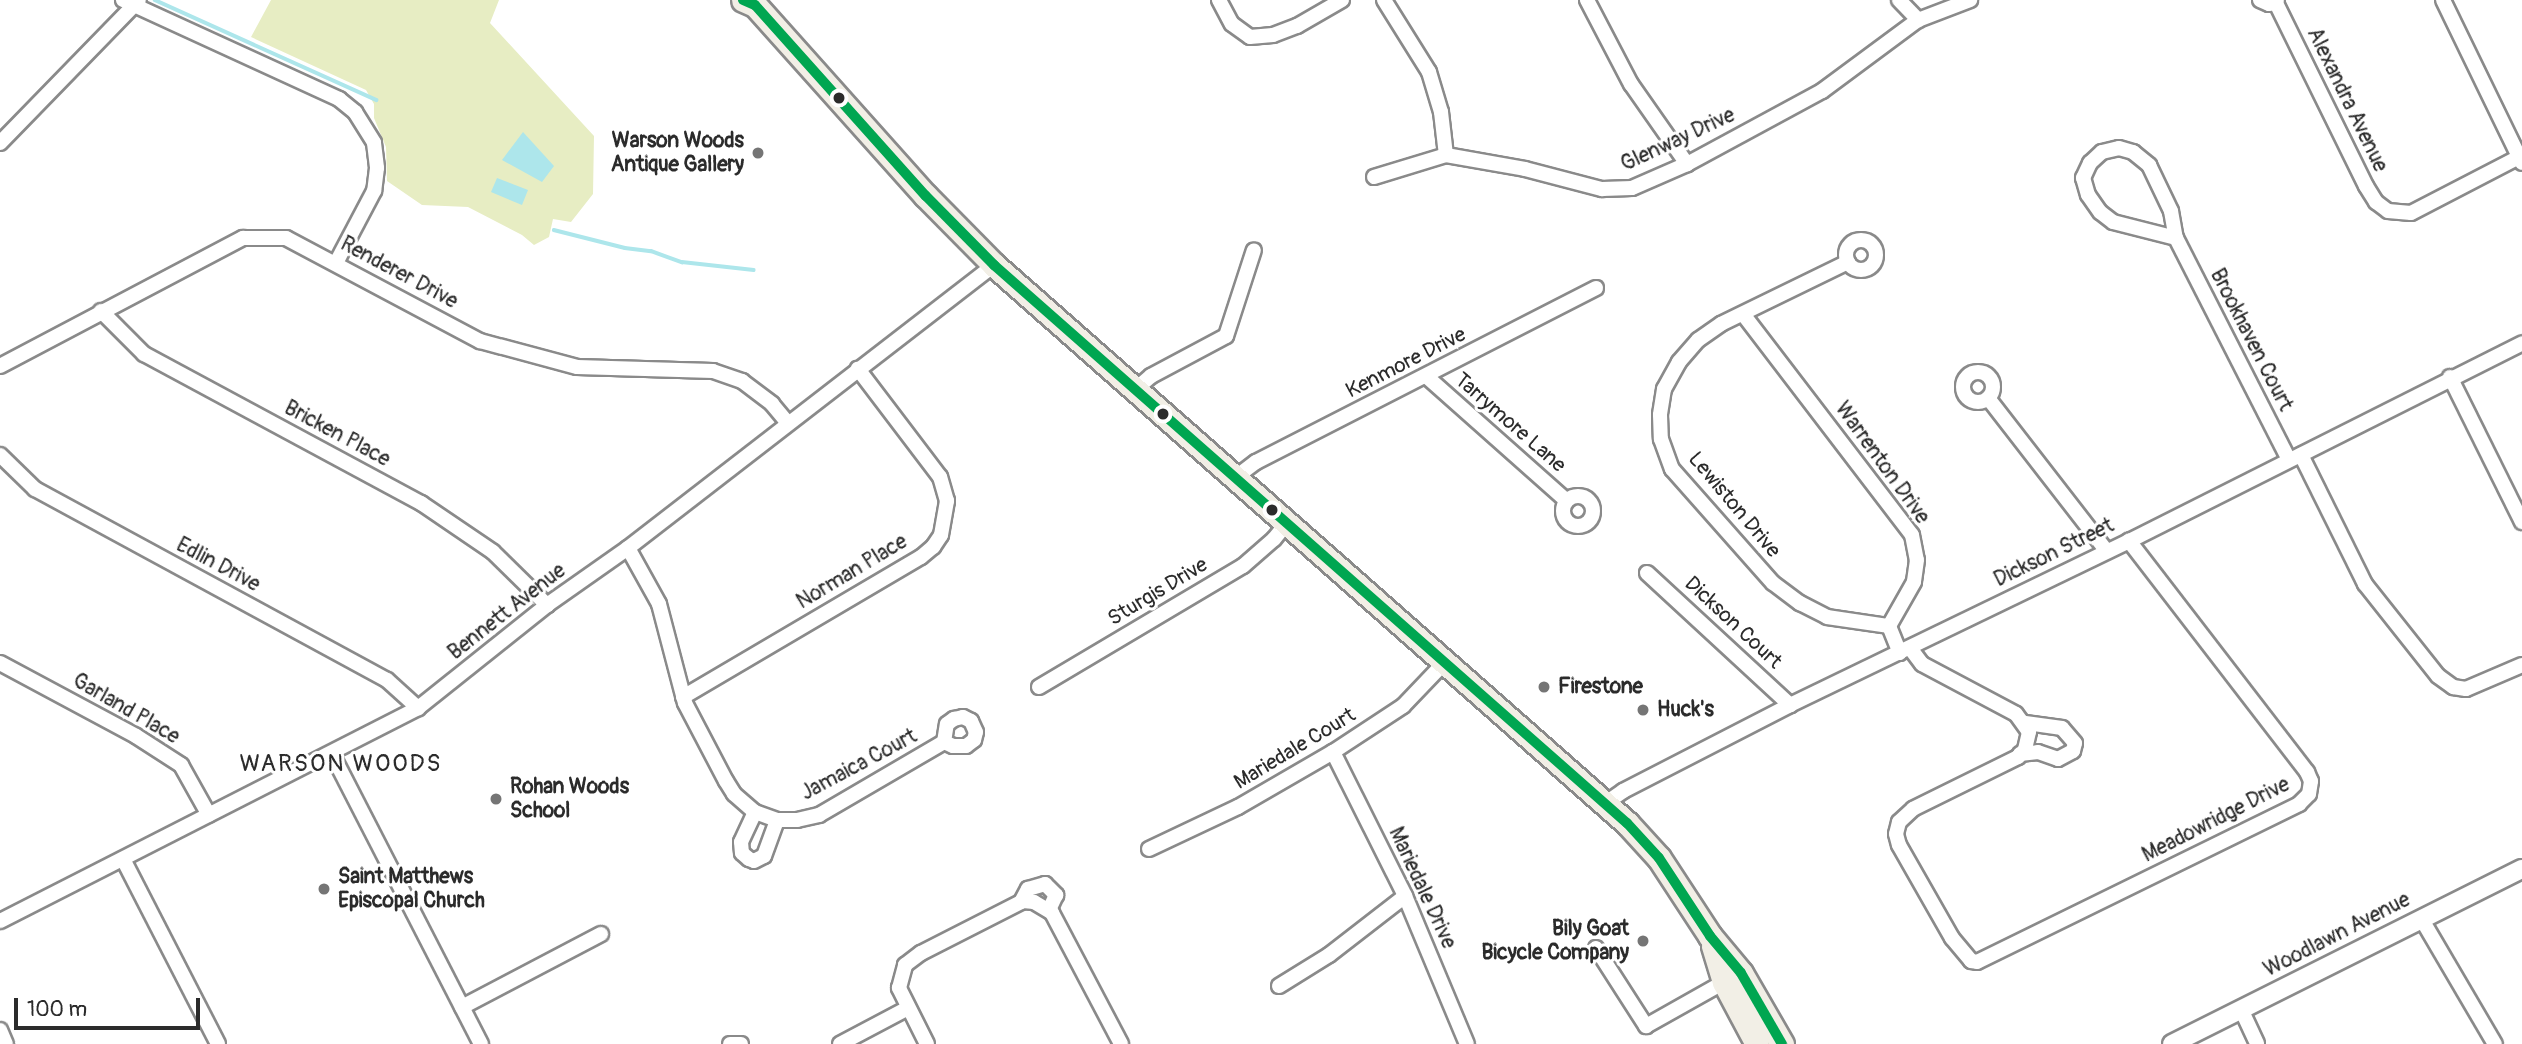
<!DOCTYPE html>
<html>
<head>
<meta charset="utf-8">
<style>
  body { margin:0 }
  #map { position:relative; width:2522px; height:1044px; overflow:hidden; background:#fff; font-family:Pangolin,sans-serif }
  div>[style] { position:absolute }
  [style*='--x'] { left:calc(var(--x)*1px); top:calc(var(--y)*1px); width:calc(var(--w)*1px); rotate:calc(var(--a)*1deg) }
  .green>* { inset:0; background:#e7edc3 }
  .water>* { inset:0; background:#ade6eb }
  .stream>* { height:3.5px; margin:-1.75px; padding:0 1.75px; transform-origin:1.75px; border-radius:1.75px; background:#ade6eb }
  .roads { filter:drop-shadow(2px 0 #8a8a8a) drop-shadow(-2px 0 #8a8a8a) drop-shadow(0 2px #8a8a8a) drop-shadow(0 -2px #8a8a8a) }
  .minor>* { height:14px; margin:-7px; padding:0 7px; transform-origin:7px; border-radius:7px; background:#fff }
  .minor>.ring { margin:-7px; padding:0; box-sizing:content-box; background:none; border:14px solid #fff; border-radius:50% }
  .tertiary>* { height:18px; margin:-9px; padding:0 9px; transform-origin:9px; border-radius:9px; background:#fff }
  .primary>* { height:23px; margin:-11.5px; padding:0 11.5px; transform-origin:11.5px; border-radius:11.5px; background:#f2efe6 }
  .bus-1>* { height:10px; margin:-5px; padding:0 5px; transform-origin:5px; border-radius:5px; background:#00a651 }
  .dots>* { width:19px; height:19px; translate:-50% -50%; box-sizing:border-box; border:4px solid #fff; border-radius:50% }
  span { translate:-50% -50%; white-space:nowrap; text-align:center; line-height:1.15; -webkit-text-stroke:6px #fff; paint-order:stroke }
  .street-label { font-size:21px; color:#2b2b2b }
  .poi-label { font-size:21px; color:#2b2b2b; font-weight:700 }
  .right { translate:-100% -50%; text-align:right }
  .left { translate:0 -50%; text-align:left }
  .quarter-label { font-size:24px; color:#2b2b2b; letter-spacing:2px }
  .scale { position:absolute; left:14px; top:998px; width:186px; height:32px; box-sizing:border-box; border:4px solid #2b2b2b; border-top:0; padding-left:9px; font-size:21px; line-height:24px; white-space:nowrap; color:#2b2b2b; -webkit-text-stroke:5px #fff; paint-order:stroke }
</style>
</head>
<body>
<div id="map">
  <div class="green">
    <div style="clip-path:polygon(271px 0,499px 0,490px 23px,594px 136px,593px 194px,571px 222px,553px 219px,549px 237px,534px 245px,522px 235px,468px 207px,422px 205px,387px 181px,386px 147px,374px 118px,374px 104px,366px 90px,251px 37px)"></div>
  </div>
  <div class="water">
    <div style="clip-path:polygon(523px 132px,554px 166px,542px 182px,502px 160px)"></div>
    <div style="clip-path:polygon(497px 178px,528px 190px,522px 205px,491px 192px)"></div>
  </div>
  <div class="stream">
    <div style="--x:155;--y:0;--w:243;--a:24.3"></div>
    <div style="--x:554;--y:230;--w:73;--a:14.2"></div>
    <div style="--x:625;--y:248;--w:26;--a:7"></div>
    <div style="--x:651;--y:251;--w:33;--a:20"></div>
    <div style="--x:682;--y:262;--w:72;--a:6.3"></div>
  </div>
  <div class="roads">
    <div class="minor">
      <div style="--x:123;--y:0;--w:238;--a:24.6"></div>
      <div style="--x:339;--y:99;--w:21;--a:39"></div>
      <div style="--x:355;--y:112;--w:36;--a:58"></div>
      <div style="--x:374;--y:143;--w:25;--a:83"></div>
      <div style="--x:377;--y:168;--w:23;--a:97"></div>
      <div style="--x:374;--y:191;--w:81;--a:117.8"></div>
      <div style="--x:1219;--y:0;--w:27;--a:62"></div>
      <div style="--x:1232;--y:24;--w:22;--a:36"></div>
      <div style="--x:1250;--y:37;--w:23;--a:-5"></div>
      <div style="--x:1273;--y:35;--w:26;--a:-21"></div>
      <div style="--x:1297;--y:26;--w:52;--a:-30"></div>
      <div style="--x:1384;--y:0;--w:85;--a:58"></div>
      <div style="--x:1429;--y:72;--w:42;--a:73.3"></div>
      <div style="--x:1441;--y:112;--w:43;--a:83.4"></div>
      <div style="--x:1587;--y:0;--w:95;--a:62.4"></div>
      <div style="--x:1631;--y:84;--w:98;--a:55"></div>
      <div style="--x:1899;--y:0;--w:28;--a:46"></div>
      <div style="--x:2260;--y:0;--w:10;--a:24"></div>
      <div style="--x:2269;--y:4;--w:9;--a:-27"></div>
      <div style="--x:2443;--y:0;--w:181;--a:64.1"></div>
      <div style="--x:2275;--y:1;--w:206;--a:63.8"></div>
      <div style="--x:2366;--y:186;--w:19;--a:58"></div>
      <div style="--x:2376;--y:202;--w:15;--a:37"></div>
      <div style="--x:2388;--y:211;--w:23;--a:5"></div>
      <div style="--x:2411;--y:213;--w:122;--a:-27.4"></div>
      <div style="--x:0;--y:143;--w:199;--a:-45.8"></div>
      <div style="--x:2119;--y:148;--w:15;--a:16"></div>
      <div style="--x:2133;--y:152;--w:21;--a:39"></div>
      <div style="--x:2149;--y:165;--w:51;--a:64.4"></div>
      <div style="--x:2171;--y:211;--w:27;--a:80"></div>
      <div style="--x:2176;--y:238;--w:65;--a:-165.7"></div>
      <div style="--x:2113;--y:222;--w:16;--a:-142"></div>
      <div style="--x:2100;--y:212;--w:21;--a:-125"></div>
      <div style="--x:2088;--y:195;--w:18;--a:-106"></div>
      <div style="--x:2083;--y:178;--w:17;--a:-65"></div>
      <div style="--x:2090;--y:163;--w:16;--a:-43"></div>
      <div style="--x:2102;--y:152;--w:17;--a:-13"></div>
      <div style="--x:1374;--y:177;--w:75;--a:-17"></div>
      <div style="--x:1446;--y:155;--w:80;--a:10"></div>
      <div style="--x:1525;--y:169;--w:80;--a:14.6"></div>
      <div style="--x:1602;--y:189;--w:30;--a:-2"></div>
      <div style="--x:1632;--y:188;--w:60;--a:-23.6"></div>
      <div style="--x:1687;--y:164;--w:153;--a:-28.4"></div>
      <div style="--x:1822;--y:91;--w:119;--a:-36.5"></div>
      <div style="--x:1918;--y:20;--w:56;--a:-21"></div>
      <div style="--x:2176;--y:238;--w:249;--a:63"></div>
      <div class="ring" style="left:1846px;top:240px;width:16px;height:16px"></div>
      <div style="--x:1848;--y:262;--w:141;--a:154"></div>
      <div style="--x:1721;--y:324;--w:28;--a:145"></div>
      <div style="--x:1698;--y:340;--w:29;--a:131"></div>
      <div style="--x:1679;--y:362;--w:31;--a:119"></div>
      <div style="--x:1664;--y:389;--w:26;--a:99"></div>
      <div style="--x:1660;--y:415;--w:24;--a:88"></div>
      <div style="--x:1661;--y:439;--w:32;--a:70"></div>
      <div style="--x:1672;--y:469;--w:152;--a:48.5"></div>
      <div style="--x:1773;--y:583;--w:34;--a:37"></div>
      <div style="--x:1800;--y:603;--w:30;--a:27"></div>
      <div style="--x:1827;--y:617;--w:63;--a:8.3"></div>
      <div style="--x:101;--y:311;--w:61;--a:45"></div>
      <div style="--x:144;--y:354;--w:315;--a:28.3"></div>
      <div style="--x:421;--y:503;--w:87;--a:34.2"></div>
      <div style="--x:493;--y:552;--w:76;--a:44.5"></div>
      <div style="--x:1743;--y:314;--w:278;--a:52.6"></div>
      <div style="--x:1912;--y:535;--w:25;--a:79"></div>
      <div style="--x:1917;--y:560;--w:22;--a:98"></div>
      <div style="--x:1914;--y:582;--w:51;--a:119.6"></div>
      <div style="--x:1889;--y:626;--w:29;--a:68"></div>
      <div style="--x:0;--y:366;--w:275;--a:-27.8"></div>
      <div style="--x:243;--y:238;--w:43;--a:0"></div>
      <div style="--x:286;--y:238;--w:220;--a:28"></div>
      <div style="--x:480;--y:341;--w:100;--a:15"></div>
      <div style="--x:577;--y:367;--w:136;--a:1.7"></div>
      <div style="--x:713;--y:371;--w:31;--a:19"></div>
      <div style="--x:742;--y:381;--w:38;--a:37"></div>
      <div style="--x:772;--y:404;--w:25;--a:50"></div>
      <div class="ring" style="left:1963px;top:372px;width:16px;height:16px"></div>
      <div style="--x:1426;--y:376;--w:188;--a:41.6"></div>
      <div style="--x:2450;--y:377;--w:162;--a:63.6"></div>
      <div style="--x:1136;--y:389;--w:20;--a:-41"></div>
      <div style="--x:1151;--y:376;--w:85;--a:-28.1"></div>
      <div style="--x:1226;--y:336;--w:90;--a:-72"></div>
      <div style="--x:1988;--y:398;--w:192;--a:52.2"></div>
      <div style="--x:0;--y:455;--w:49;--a:44.2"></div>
      <div style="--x:35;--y:489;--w:400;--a:28.5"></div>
      <div style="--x:387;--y:680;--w:42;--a:42.1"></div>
      <div style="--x:2301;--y:455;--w:144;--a:63.6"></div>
      <div style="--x:2365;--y:584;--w:117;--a:51.6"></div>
      <div style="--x:2438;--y:676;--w:19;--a:36"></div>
      <div style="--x:2453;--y:687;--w:13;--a:9"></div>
      <div style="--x:2466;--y:689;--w:61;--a:-23.2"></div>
      <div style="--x:1236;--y:477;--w:25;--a:-37"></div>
      <div style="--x:1256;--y:462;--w:382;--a:-27.1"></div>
      <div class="ring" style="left:1563px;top:496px;width:16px;height:16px"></div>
      <div style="--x:628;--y:548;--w:64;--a:61"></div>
      <div style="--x:659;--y:604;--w:102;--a:75.3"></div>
      <div style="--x:685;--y:703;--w:88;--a:62.3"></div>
      <div style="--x:726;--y:781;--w:15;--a:58"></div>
      <div style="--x:734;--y:794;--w:28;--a:41"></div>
      <div style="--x:755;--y:812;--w:23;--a:20"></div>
      <div style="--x:777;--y:820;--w:20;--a:0"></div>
      <div style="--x:797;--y:820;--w:23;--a:-13"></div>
      <div style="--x:819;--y:815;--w:145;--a:-30.3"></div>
      <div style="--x:944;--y:742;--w:18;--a:-81"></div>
      <div style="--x:947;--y:724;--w:9;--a:-36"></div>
      <div style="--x:954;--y:719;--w:9;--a:-13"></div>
      <div style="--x:963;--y:717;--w:9;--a:27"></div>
      <div style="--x:971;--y:721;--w:12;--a:66"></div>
      <div style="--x:976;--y:732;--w:8;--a:104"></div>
      <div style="--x:974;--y:740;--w:10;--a:143"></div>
      <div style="--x:966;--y:746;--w:13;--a:180"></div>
      <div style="--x:953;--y:746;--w:10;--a:-156"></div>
      <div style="--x:1647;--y:573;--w:195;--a:42.7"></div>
      <div style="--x:1910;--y:648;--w:20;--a:53"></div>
      <div style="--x:1922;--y:664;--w:106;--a:28"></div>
      <div style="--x:2016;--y:714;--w:22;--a:54"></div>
      <div style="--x:2029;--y:732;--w:18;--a:103"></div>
      <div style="--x:2025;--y:750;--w:10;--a:135"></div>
      <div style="--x:2018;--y:757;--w:117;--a:153.7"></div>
      <div style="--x:1913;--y:809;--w:19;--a:137"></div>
      <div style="--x:1899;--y:822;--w:12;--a:104"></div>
      <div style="--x:1896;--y:834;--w:11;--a:75"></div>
      <div style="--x:1899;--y:845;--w:107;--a:60.3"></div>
      <div style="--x:1952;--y:938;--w:30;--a:50"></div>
      <div style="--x:1971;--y:961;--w:6;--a:9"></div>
      <div style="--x:1977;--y:962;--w:359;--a:-26.1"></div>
      <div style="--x:2299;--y:804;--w:14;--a:-45"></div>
      <div style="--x:2309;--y:794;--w:13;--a:-81"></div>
      <div style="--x:2311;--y:781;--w:10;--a:-114"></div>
      <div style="--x:2307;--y:772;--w:292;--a:-127.6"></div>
      <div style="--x:0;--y:663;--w:154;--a:28.2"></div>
      <div style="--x:136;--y:736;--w:54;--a:32.8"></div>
      <div style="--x:181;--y:765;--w:57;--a:60.8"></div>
      <div style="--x:1039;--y:687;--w:237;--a:-30.7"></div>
      <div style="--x:1243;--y:566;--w:41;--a:-41.1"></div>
      <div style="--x:1274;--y:539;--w:22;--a:-51"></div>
      <div style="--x:683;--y:697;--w:276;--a:-30.5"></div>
      <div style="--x:921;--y:557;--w:16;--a:-40"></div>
      <div style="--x:933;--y:547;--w:14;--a:-56"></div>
      <div style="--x:941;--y:535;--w:35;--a:-80"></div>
      <div style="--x:947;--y:501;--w:25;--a:-106"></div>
      <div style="--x:940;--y:477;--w:136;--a:-127.2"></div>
      <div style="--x:1333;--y:752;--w:161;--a:63.4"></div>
      <div style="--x:1405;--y:896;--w:160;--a:67.3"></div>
      <div style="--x:332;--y:754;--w:326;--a:62.8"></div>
      <div style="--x:2020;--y:754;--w:18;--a:-6"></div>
      <div style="--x:2038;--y:752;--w:21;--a:19"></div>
      <div style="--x:2058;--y:759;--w:17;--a:-28"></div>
      <div style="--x:2073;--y:751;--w:8;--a:-76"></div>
      <div style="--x:2075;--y:743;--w:20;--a:-131"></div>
      <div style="--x:2062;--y:728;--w:37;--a:-172"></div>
      <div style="--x:1606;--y:803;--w:21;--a:-35"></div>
      <div style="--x:1623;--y:791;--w:188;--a:-27.2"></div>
      <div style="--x:1790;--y:705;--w:377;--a:-25.8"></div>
      <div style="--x:2129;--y:541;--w:440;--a:-26.7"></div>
      <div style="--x:755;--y:812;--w:33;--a:115"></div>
      <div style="--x:741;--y:842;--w:11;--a:85"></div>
      <div style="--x:742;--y:853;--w:9;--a:41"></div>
      <div style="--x:749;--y:859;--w:5;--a:22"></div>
      <div style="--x:754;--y:861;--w:11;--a:-27"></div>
      <div style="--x:764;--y:856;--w:38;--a:-70"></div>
      <div style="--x:1149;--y:849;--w:98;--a:-25.3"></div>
      <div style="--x:1238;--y:807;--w:110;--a:-30.1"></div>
      <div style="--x:1333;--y:752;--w:84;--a:-33.3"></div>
      <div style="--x:1403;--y:706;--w:62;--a:-46.3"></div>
      <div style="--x:123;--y:859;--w:208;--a:62.8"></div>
      <div style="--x:1021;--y:902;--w:15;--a:-62"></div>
      <div style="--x:1028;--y:889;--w:18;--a:-16"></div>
      <div style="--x:1045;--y:884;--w:16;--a:45"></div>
      <div style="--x:1056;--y:895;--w:17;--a:115"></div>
      <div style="--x:2421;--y:918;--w:146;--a:59.6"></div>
      <div style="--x:0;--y:921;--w:469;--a:-27"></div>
      <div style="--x:418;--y:708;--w:165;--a:-38.6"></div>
      <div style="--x:547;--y:605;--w:99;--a:-35.1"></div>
      <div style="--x:628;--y:548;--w:463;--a:-37.7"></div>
      <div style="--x:1596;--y:948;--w:93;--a:57.3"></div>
      <div style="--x:1646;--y:1026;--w:90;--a:-29.4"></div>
      <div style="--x:1279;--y:986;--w:59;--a:-31.8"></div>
      <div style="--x:1329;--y:955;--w:96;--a:-37.8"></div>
      <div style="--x:462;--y:1007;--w:157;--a:-27.7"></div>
      <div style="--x:2241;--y:1009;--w:38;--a:65"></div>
      <div style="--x:0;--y:1030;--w:15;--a:67"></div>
      <div style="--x:730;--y:1044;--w:11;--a:0"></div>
      <div style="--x:840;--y:1044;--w:77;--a:-27.9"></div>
      <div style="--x:927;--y:1044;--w:63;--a:-116.6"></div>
      <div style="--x:899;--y:988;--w:24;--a:-75"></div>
      <div style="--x:905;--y:965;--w:20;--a:-37"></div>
      <div style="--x:921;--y:953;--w:114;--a:-27"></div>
      <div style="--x:1023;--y:901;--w:11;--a:5"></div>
      <div style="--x:1034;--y:902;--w:21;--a:31"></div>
      <div style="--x:1052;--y:913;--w:148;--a:62.2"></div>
    </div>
    <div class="tertiary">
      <div style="--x:2172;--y:1044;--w:391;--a:-26.6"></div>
    </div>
    <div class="primary">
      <div style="--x:743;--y:0;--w:13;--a:23"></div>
      <div style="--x:755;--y:5;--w:256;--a:48.2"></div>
      <div style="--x:926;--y:196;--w:97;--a:45.4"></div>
      <div style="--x:994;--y:265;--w:844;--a:41.4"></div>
      <div style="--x:1627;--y:823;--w:47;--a:47.6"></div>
      <div style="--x:1659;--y:858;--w:93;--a:56.8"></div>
      <div style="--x:1710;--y:936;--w:48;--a:50"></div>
      <div style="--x:1741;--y:973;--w:82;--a:60"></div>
      <div style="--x:1713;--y:946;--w:38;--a:73"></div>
      <div style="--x:1724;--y:982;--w:70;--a:62"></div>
    </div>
  </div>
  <div class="bus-1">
    <div style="--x:743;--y:0;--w:13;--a:23"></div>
    <div style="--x:755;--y:5;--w:256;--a:48.2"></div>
    <div style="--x:926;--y:196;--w:97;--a:45.4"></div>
    <div style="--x:994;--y:265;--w:844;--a:41.4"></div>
    <div style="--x:1627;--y:823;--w:47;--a:47.6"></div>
    <div style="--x:1659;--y:858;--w:93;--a:56.8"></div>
    <div style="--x:1710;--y:936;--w:48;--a:50"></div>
    <div style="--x:1741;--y:973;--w:82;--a:60"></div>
  </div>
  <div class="dots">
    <div style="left:839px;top:98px;background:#2b2b2b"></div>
    <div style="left:758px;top:153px;background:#757575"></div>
    <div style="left:1163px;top:414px;background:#2b2b2b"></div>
    <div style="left:1272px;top:510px;background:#2b2b2b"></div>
    <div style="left:1544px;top:687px;background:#757575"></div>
    <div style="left:1643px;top:710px;background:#757575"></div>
    <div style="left:496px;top:799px;background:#757575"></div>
    <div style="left:324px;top:889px;background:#757575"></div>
    <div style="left:1643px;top:941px;background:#757575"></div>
  </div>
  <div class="street-label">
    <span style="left:2347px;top:100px;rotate:64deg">Alexandra Avenue</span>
    <span style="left:1678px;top:140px;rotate:-25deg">Glenway Drive</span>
    <span style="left:399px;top:273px;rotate:28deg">Renderer Drive</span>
    <span style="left:2251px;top:340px;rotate:63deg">Brookhaven Court</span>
    <span style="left:1406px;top:363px;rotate:-27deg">Kenmore Drive</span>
    <span style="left:1510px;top:423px;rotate:41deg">Tarrymore Lane</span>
    <span style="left:337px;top:434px;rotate:28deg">Bricken Place</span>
    <span style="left:1882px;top:463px;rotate:54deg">Warrenton Drive</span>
    <span style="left:1734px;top:505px;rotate:50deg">Lewiston Drive</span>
    <span style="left:2054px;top:553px;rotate:-26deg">Dickson Street</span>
    <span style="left:218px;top:565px;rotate:28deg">Edlin Drive</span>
    <span style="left:852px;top:572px;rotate:-31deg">Norman Place</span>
    <span style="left:1158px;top:592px;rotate:-31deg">Sturgis Drive</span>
    <span style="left:507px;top:612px;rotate:-38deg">Bennett Avenue</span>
    <span style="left:1733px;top:623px;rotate:43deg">Dickson Court</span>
    <span style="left:126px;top:709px;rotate:30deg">Garland Place</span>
    <span style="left:1295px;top:749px;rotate:-31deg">Mariedale Court</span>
    <span style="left:859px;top:765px;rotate:-28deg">Jamaica Court</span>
    <span style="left:2216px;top:820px;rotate:-27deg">Meadowridge Drive</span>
    <span style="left:1422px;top:888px;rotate:65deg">Mariedale Drive</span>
    <span style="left:2337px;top:935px;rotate:-27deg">Woodlawn Avenue</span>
  </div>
  <div class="poi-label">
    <span class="right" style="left:744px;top:153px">Warson Woods<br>Antique Gallery</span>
    <span class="left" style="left:1558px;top:687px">Firestone</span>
    <span class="left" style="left:1657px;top:710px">Huck's</span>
    <span class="left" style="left:510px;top:799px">Rohan Woods<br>School</span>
    <span class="left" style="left:338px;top:889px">Saint Matthews<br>Episcopal Church</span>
    <span class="right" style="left:1629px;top:941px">Bily Goat<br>Bicycle Company</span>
  </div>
  <div class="quarter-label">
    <span style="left:341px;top:764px">WARSON WOODS</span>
  </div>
  <div class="scale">100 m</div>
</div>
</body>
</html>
